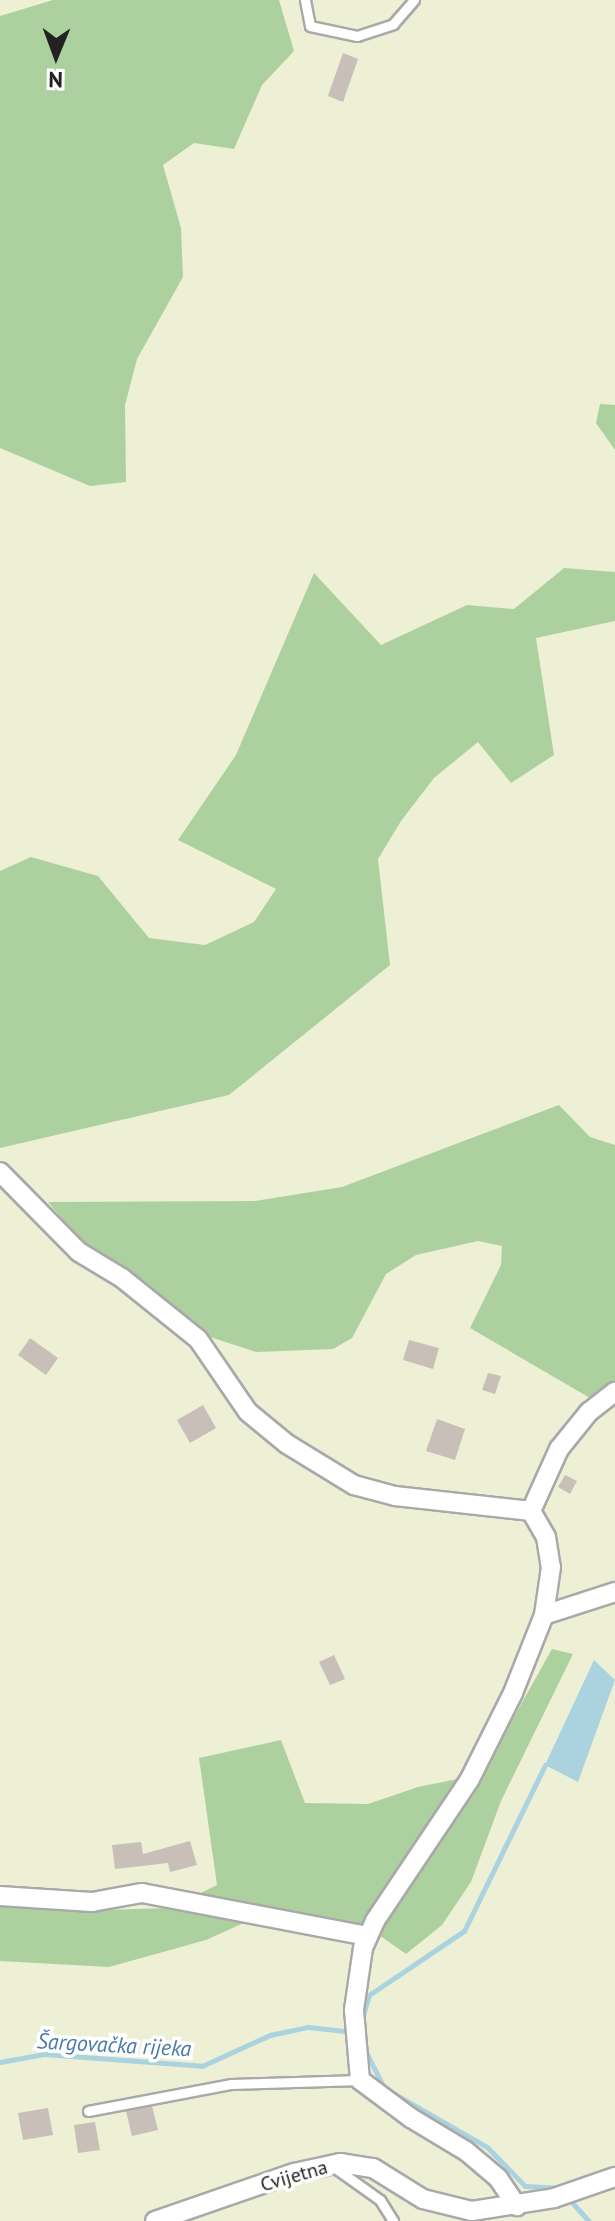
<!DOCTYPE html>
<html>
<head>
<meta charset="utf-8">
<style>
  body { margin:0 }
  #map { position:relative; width:615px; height:2221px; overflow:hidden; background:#f2efe9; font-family:"PT Sans",sans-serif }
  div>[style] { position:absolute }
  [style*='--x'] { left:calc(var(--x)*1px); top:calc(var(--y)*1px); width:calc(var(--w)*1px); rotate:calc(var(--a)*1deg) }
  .farmland>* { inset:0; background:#eef0d5 }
  .forest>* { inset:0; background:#add19e }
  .water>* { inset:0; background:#aad3df }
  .stream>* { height:5px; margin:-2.5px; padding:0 2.5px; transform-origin:2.5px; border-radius:2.5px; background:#aad3df }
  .building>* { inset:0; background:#c7bfb8 }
  .roads { filter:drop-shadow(2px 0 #a9a9a9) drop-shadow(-2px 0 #a9a9a9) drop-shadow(0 2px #a9a9a9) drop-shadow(0 -2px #a9a9a9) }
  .service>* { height:9px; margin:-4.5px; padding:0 4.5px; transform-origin:4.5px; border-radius:4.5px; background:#fff }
  .minor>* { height:18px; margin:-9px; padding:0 9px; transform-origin:9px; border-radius:9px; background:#fff }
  span { translate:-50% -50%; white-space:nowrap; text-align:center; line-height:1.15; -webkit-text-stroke:7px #fff; paint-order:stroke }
  .street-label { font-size:20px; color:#222 }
  .water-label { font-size:22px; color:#4a7aab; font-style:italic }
  .north { position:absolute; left:16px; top:16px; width:80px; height:80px; -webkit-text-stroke:6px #fff; paint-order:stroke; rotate:181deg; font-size:22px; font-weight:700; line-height:32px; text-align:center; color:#222 }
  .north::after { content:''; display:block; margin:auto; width:28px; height:36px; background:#222; clip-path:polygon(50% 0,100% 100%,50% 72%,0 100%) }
</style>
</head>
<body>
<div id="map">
  <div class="farmland">
    <div style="clip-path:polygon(0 0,615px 0,615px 2221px,0 2221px)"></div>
  </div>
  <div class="forest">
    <div style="clip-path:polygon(53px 0,279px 0,294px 51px,262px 85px,234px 149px,194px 143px,163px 165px,181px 228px,183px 277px,137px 359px,125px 405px,126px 482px,90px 486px,0 448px,0 16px)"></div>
    <div style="clip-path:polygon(600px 404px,615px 405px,615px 450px,596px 423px)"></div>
    <div style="clip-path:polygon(564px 568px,615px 572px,615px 621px,536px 638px,554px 755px,511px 783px,478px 742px,434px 778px,401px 821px,378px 859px,390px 965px,229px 1095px,0 1148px,0 871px,31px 857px,98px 876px,149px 938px,205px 945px,254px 922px,276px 889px,178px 840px,236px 755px,314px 573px,381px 645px,467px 605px,514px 609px)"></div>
    <div style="clip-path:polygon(559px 1105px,590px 1137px,615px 1145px,615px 1381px,590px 1398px,470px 1328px,501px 1265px,502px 1246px,478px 1241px,416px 1255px,386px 1274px,352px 1338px,333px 1349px,256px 1352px,204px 1335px,88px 1249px,48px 1202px,255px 1201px,342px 1187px)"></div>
    <div style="clip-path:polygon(552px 1649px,573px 1654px,501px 1801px,471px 1882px,442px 1925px,406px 1954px,376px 1933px,275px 1909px,206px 1940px,109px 1967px,0 1961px,0 1902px,66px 1911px,170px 1908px,217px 1885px,199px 1758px,281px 1740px,305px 1803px,368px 1804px,418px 1787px,482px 1774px)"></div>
  </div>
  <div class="water">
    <div style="clip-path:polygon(594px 1660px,615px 1680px,578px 1782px,545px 1765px)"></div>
  </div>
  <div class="stream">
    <div style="--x:362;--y:2018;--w:24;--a:-73"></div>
    <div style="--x:369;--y:1995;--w:115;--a:-34"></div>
    <div style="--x:464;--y:1931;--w:185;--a:-64"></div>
    <div style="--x:365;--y:2050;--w:42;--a:63.4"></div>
    <div style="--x:384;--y:2088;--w:119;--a:29.8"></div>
    <div style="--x:487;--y:2147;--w:54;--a:45.7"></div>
    <div style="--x:525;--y:2186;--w:34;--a:3"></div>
    <div style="--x:0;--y:2062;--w:45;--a:-10.3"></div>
    <div style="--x:44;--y:2054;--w:158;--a:4.3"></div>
    <div style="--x:202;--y:2066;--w:75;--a:-24.5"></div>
    <div style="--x:270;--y:2035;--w:39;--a:-12"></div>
    <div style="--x:308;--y:2027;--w:46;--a:6.2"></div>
    <div style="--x:568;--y:2198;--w:31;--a:48"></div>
  </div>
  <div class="building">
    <div style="clip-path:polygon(343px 53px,358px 59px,343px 102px,328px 96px)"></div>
    <div style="clip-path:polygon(30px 1338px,58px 1358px,46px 1375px,18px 1355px)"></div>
    <div style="clip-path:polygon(409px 1340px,439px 1348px,433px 1369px,403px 1360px)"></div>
    <div style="clip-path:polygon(488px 1373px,501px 1376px,495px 1394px,482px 1390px)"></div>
    <div style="clip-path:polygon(203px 1405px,216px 1428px,190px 1443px,177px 1420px)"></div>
    <div style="clip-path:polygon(437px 1419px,465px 1429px,455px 1460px,426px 1451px)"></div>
    <div style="clip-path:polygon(565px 1475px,577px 1481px,570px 1494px,558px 1487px)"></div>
    <div style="clip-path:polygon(334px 1655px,345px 1679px,330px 1685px,319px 1662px)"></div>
    <div style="clip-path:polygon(190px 1841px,197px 1865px,170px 1872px,168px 1863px,115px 1869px,112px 1845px,141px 1842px,143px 1854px)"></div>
    <div style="clip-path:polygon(152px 2106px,158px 2130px,132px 2136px,126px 2111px)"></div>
    <div style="clip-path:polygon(48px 2108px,53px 2135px,23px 2140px,18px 2113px)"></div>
    <div style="clip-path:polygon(95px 2122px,100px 2150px,78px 2153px,74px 2125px)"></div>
  </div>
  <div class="roads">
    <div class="service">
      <div style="--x:305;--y:0;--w:26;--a:79"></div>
      <div style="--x:310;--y:26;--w:48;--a:12"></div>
      <div style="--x:357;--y:36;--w:38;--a:-18"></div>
      <div style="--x:393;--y:24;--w:32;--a:-49"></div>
      <div style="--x:88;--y:2111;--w:146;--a:-10.7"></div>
      <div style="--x:231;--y:2084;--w:129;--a:-1.8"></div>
      <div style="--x:331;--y:2165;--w:60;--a:35.5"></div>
      <div style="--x:380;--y:2200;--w:25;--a:58"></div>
    </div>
    <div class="minor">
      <div style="--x:0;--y:1172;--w:112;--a:45.4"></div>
      <div style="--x:79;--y:1252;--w:50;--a:31.2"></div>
      <div style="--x:122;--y:1278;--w:97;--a:38.8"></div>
      <div style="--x:198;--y:1339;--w:88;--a:55.6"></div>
      <div style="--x:248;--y:1412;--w:50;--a:39.4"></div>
      <div style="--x:287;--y:1444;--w:79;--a:31.5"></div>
      <div style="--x:354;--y:1485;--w:42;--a:15"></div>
      <div style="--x:395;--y:1496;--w:137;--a:6.3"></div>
      <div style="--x:531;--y:1511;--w:30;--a:60"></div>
      <div style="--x:546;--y:1537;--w:30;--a:81"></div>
      <div style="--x:551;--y:1567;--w:49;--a:98.3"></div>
      <div style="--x:544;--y:1615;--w:84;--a:111.7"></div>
      <div style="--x:513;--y:1693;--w:96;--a:116.6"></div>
      <div style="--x:470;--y:1779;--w:171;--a:123.8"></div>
      <div style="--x:375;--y:1921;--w:30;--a:114"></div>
      <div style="--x:363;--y:1948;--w:63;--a:98.3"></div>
      <div style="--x:354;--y:2010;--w:70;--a:85.1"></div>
      <div style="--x:360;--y:2080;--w:64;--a:36.7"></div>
      <div style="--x:411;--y:2118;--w:64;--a:31"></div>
      <div style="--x:466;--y:2151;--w:42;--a:40.2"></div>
      <div style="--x:498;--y:2178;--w:34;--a:56"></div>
      <div style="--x:531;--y:1511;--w:68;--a:-65.7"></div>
      <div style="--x:559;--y:1449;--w:48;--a:-51"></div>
      <div style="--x:589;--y:1412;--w:33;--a:-38"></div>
      <div style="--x:544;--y:1615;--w:75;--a:-17.9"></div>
      <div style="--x:0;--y:1896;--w:92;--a:3.7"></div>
      <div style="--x:92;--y:1902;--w:51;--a:-10.2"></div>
      <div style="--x:142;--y:1893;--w:230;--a:10.8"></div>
      <div style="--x:155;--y:2221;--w:147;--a:-19.1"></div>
      <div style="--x:294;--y:2173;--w:47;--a:-12.3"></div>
      <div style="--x:340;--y:2163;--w:33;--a:9"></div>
      <div style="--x:373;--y:2168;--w:59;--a:31.8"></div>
      <div style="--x:423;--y:2199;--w:50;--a:13.8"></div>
      <div style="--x:472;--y:2211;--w:83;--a:-9"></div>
      <div style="--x:554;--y:2198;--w:65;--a:-19"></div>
    </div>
  </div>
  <div class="street-label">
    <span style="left:294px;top:2176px;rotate:-16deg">Cvijetna</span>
  </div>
  <div class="water-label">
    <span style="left:114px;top:2045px;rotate:3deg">Šargovačka rijeka</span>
  </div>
  <div class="north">N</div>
</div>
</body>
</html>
